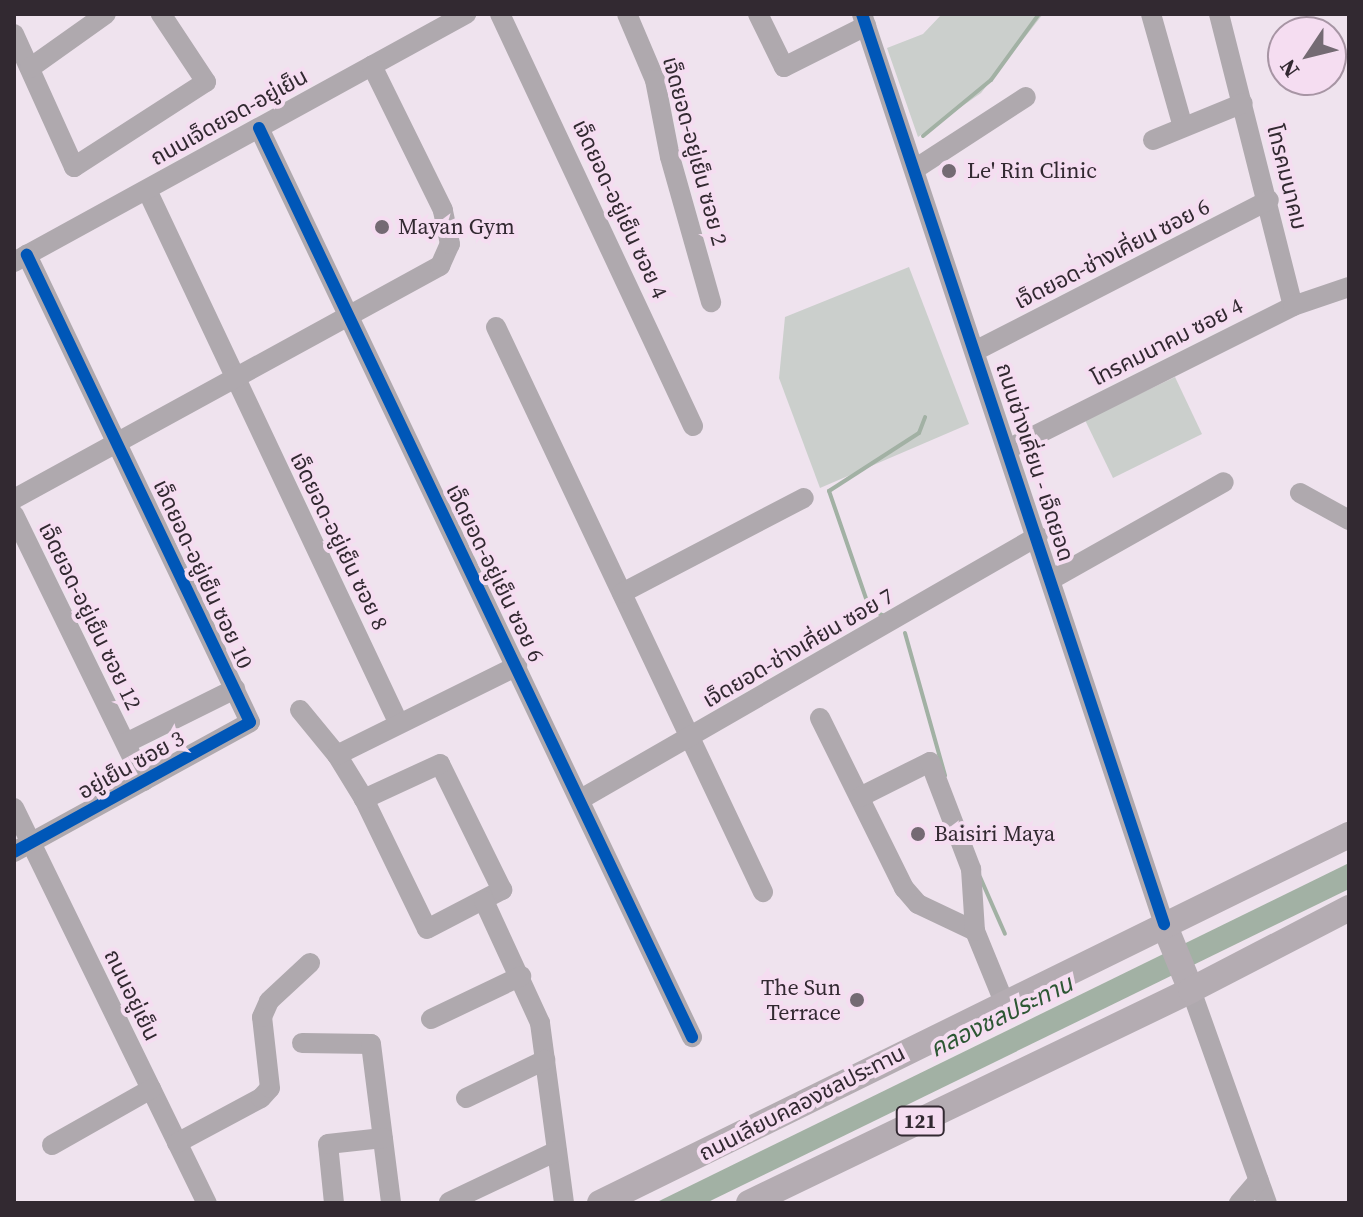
<!DOCTYPE html>
<html>
<head>
<meta charset="utf-8">
<style>
  body { margin:0 }
  #map { position:relative; width:1363px; height:1217px; overflow:hidden; background:#efe3ee; font-family:"Source Serif 4","Noto Sans Thai",serif }
  div>[style] { position:absolute }
  [style*='--x'] { left:calc(var(--x)*1px); top:calc(var(--y)*1px); width:calc(var(--w)*1px); rotate:calc(var(--a)*1deg) }
  .green>* { inset:0; background:#cbcfcc }
  .water>* { inset:0; background:#a2b1a4 }
  .stream>* { height:4px; margin:-2px; padding:0 2px; transform-origin:2px; border-radius:2px; background:#a2b1a4 }
  .minor>* { height:20px; margin:-10px; padding:0 10px; transform-origin:10px; border-radius:10px; background:#afa9ae }
  .major>* { height:26px; margin:-13px; padding:0 13px; transform-origin:13px; border-radius:13px; background:#b4acb2 }
  .cycleway>* { height:12px; margin:-6px; padding:0 6px; transform-origin:6px; border-radius:6px; background:#0057b8 }
  .dots>* { width:22px; height:22px; translate:-50% -50%; box-sizing:border-box; border:4px solid #f5ddf1; border-radius:50% }
  span { translate:-50% -50%; white-space:nowrap; text-align:center; line-height:1.15; -webkit-text-stroke:8px #f5ddf1; paint-order:stroke }
  .shield-label span { padding:2px 6px; background:#f5ddf1; border:2px solid; border-radius:6px; -webkit-text-stroke-width:0 }
  .shield-label { font-size:20px; color:#322931; font-weight:700 }
  .street-label { font-size:22px; color:#322931 }
  .poi-label { font-size:22px; color:#322931 }
  .left { translate:0 -50%; text-align:left }
  .right { translate:-100% -50%; text-align:right }
  .water-label { font-size:24px; color:#2d5734; font-style:italic }
  .frame { position:absolute; inset:0; border:16px solid #322931; pointer-events:none }
  .north { position:absolute; left:1267px; top:16px; width:80px; height:80px; box-sizing:border-box; background:#f5ddf1; border:2px solid #a795a4; border-radius:50%; rotate:235deg; font-size:22px; font-weight:700; line-height:32px; text-align:center; color:#322931 }
  .north::after { content:''; display:block; margin:auto; width:28px; height:36px; background:#746a73; clip-path:polygon(50% 0,100% 100%,50% 72%,0 100%) }
</style>
</head>
<body>
<div id="map">
  <div class="green">
    <div style="clip-path:polygon(942px 14px,1043px 14px,981px 93px,918px 137px,887px 48px,923px 34px)"></div>
    <div style="clip-path:polygon(909px 267px,969px 424px,820px 488px,779px 378px,785px 317px)"></div>
    <div style="clip-path:polygon(1175px 377px,1202px 434px,1113px 478px,1085px 420px)"></div>
  </div>
  <div class="water">
    <div style="clip-path:polygon(1349px 863px,1349px 889px,706px 1203px,655px 1203px)"></div>
  </div>
  <div class="stream">
    <div style="--x:923;--y:136;--w:88;--a:-39.5"></div>
    <div style="--x:991;--y:80;--w:82;--a:-54"></div>
    <div style="--x:885;--y:616;--w:16;--a:-158"></div>
    <div style="--x:870;--y:610;--w:126;--a:-109"></div>
    <div style="--x:829;--y:491;--w:107;--a:-32.8"></div>
    <div style="--x:919;--y:433;--w:17;--a:-69"></div>
    <div style="--x:905;--y:633;--w:148;--a:74.3"></div>
    <div style="--x:980;--y:877;--w:62;--a:66.3"></div>
  </div>
  <div class="minor">
    <div style="--x:500;--y:14;--w:455;--a:64.9"></div>
    <div style="--x:627;--y:14;--w:72;--a:67"></div>
    <div style="--x:655;--y:80;--w:78;--a:79"></div>
    <div style="--x:670;--y:157;--w:151;--a:74.2"></div>
    <div style="--x:758;--y:14;--w:59;--a:63.9"></div>
    <div style="--x:784;--y:67;--w:92;--a:-26.6"></div>
    <div style="--x:862;--y:14;--w:959;--a:71.64"></div>
    <div style="--x:1151;--y:14;--w:117;--a:74.2"></div>
    <div style="--x:1219;--y:14;--w:301;--a:75.8"></div>
    <div style="--x:14;--y:34;--w:146;--a:65.7"></div>
    <div style="--x:74;--y:167;--w:157;--a:-32.8"></div>
    <div style="--x:206;--y:82;--w:82;--a:-123.5"></div>
    <div style="--x:30;--y:68;--w:93;--a:-35.4"></div>
    <div style="--x:259;--y:128;--w:1007;--a:64.53"></div>
    <div style="--x:1153;--y:140;--w:97;--a:-22.3"></div>
    <div style="--x:915;--y:169;--w:132;--a:-33"></div>
    <div style="--x:147;--y:190;--w:590;--a:64.74"></div>
    <div style="--x:14;--y:262;--w:516;--a:-28.75"></div>
    <div style="--x:496;--y:327;--w:625;--a:64.71"></div>
    <div style="--x:977;--y:350;--w:328;--a:-27.2"></div>
    <div style="--x:1010;--y:448;--w:317;--a:-26.6"></div>
    <div style="--x:1293;--y:306;--w:59;--a:-18.7"></div>
    <div style="--x:1300;--y:493;--w:56;--a:28.9"></div>
    <div style="--x:14;--y:499;--w:486;--a:-28.7"></div>
    <div style="--x:440;--y:266;--w:24;--a:-66"></div>
    <div style="--x:450;--y:244;--w:35;--a:-102"></div>
    <div style="--x:443;--y:210;--w:161;--a:-116.2"></div>
    <div style="--x:14;--y:515;--w:296;--a:64"></div>
    <div style="--x:1052;--y:579;--w:197;--a:-29.4"></div>
    <div style="--x:622;--y:593;--w:205;--a:-27.6"></div>
    <div style="--x:300;--y:710;--w:58;--a:50.6"></div>
    <div style="--x:337;--y:755;--w:52;--a:58.5"></div>
    <div style="--x:364;--y:799;--w:144;--a:64.1"></div>
    <div style="--x:427;--y:929;--w:85;--a:-27.5"></div>
    <div style="--x:502;--y:890;--w:140;--a:-116.2"></div>
    <div style="--x:440;--y:764;--w:84;--a:155.3"></div>
    <div style="--x:820;--y:718;--w:190;--a:63.7"></div>
    <div style="--x:904;--y:888;--w:21;--a:49"></div>
    <div style="--x:918;--y:904;--w:63;--a:25.3"></div>
    <div style="--x:975;--y:931;--w:77;--a:67.8"></div>
    <div style="--x:126;--y:743;--w:122;--a:-26.4"></div>
    <div style="--x:337;--y:755;--w:201;--a:-26.3"></div>
    <div style="--x:860;--y:797;--w:78;--a:-26.6"></div>
    <div style="--x:930;--y:762;--w:115;--a:69"></div>
    <div style="--x:971;--y:869;--w:62;--a:86.3"></div>
    <div style="--x:581;--y:799;--w:527;--a:-29.92"></div>
    <div style="--x:14;--y:808;--w:440;--a:64"></div>
    <div style="--x:14;--y:852;--w:269;--a:-28.8"></div>
    <div style="--x:250;--y:722;--w:518;--a:-115.53"></div>
    <div style="--x:484;--y:901;--w:134;--a:65.3"></div>
    <div style="--x:540;--y:1023;--w:182;--a:82.4"></div>
    <div style="--x:1191;--y:990;--w:226;--a:70.4"></div>
    <div style="--x:431;--y:1019;--w:100;--a:-25.5"></div>
    <div style="--x:302;--y:1043;--w:69;--a:0.8"></div>
    <div style="--x:371;--y:1044;--w:160;--a:82.8"></div>
    <div style="--x:466;--y:1098;--w:88;--a:-25.7"></div>
    <div style="--x:177;--y:1143;--w:95;--a:-28.2"></div>
    <div style="--x:261;--y:1098;--w:13;--a:-48"></div>
    <div style="--x:270;--y:1088;--w:71;--a:-96.4"></div>
    <div style="--x:262;--y:1017;--w:17;--a:-66"></div>
    <div style="--x:269;--y:1001;--w:56;--a:-42.8"></div>
    <div style="--x:52;--y:1145;--w:114;--a:-29.5"></div>
    <div style="--x:449;--y:1202;--w:119;--a:-25.3"></div>
    <div style="--x:334;--y:1203;--w:59;--a:-95.8"></div>
    <div style="--x:328;--y:1144;--w:55;--a:-6.2"></div>
    <div style="--x:1239;--y:1203;--w:30;--a:-49"></div>
  </div>
  <div class="major">
    <div style="--x:1164;--y:924;--w:71;--a:67.8"></div>
    <div style="--x:600;--y:1203;--w:835;--a:-26.17"></div>
    <div style="--x:749;--y:1203;--w:491;--a:-25.7"></div>
    <div style="--x:1191;--y:990;--w:178;--a:-27.4"></div>
  </div>
  <div class="cycleway">
    <div style="--x:862;--y:14;--w:959;--a:71.64"></div>
    <div style="--x:259;--y:128;--w:1007;--a:64.53"></div>
    <div style="--x:14;--y:852;--w:269;--a:-28.8"></div>
    <div style="--x:250;--y:722;--w:518;--a:-115.53"></div>
  </div>
  <div class="dots">
    <div style="left:949px;top:171px;background:#746a73"></div>
    <div style="left:382px;top:227px;background:#746a73"></div>
    <div style="left:918px;top:834px;background:#746a73"></div>
    <div style="left:857px;top:1000px;background:#746a73"></div>
  </div>
  <div class="shield-label">
    <span style="left:920px;top:1121px">121</span>
  </div>
  <div class="street-label">
    <span style="left:229px;top:117px;rotate:-29deg">ถนนเจ็ดยอด-อยู่เย็น</span>
    <span style="left:695px;top:151px;rotate:75deg">เจ็ดยอด-อยู่เย็น ซอย 2</span>
    <span style="left:1287px;top:177px;rotate:76deg">โทรคมนาคม</span>
    <span style="left:620px;top:209px;rotate:65deg">เจ็ดยอด-อยู่เย็น ซอย 4</span>
    <span style="left:1112px;top:254px;rotate:-27deg">เจ็ดยอด-ช่างเคี่ยน ซอย 6</span>
    <span style="left:1167px;top:342px;rotate:-27deg">โทรคมนาคม ซอย 4</span>
    <span style="left:1035px;top:462px;rotate:72deg">ถนนช่างเคี่ยน - เจ็ดยอด</span>
    <span style="left:339px;top:541px;rotate:64deg">เจ็ดยอด-อยู่เย็น ซอย 8</span>
    <span style="left:495px;top:573px;rotate:64deg">เจ็ดยอด-อยู่เย็น ซอย 6</span>
    <span style="left:203px;top:574px;rotate:65deg">เจ็ดยอด-อยู่เย็น ซอย 10</span>
    <span style="left:90px;top:616px;rotate:64deg">เจ็ดยอด-อยู่เย็น ซอย 12</span>
    <span style="left:798px;top:648px;rotate:-30deg">เจ็ดยอด-ช่างเคี่ยน ซอย 7</span>
    <span style="left:131px;top:765px;rotate:-29deg">อยู่เย็น ซอย 3</span>
    <span style="left:132px;top:995px;rotate:64deg">ถนนอยู่เย็น</span>
    <span style="left:802px;top:1103px;rotate:-27deg">ถนนเลียบคลองชลประทาน</span>
  </div>
  <div class="poi-label">
    <span class="left" style="left:967px;top:171px">Le' Rin Clinic</span>
    <span class="left" style="left:398px;top:227px">Mayan Gym</span>
    <span class="left" style="left:934px;top:834px">Baisiri Maya</span>
    <span class="right" style="left:841px;top:1000px">The Sun<br>Terrace</span>
  </div>
  <div class="water-label">
    <span style="left:1001px;top:1016px;rotate:-26deg">คลองชลประทาน</span>
  </div>
  <div class="frame"></div>
  <div class="north">N</div>
</div>
</body>
</html>
